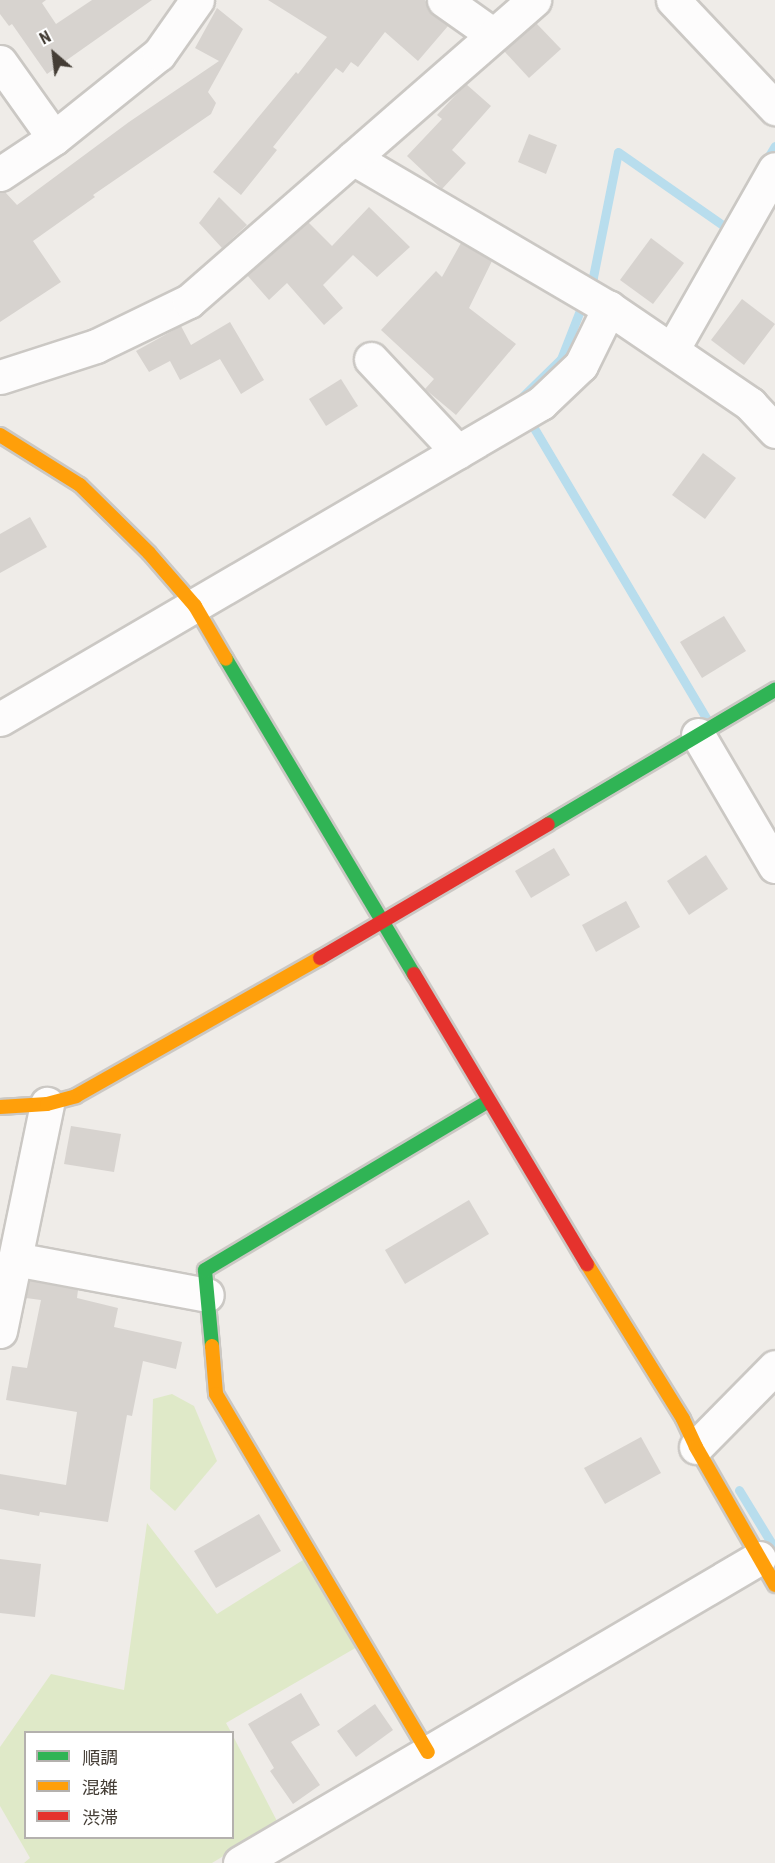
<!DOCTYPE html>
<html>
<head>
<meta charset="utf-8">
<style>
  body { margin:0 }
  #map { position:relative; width:775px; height:1863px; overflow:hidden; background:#efece8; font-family:"Roboto Condensed","Noto Sans JP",sans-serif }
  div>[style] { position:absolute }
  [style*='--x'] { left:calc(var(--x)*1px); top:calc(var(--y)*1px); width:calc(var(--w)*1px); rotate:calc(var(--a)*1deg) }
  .green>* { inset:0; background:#dfe9c8 }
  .stream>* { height:9px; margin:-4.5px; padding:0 4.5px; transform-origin:4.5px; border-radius:4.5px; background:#b8dded }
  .building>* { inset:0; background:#d7d3cf }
  .roads { filter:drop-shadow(2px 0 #cbc8c4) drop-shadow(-2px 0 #cbc8c4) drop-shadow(0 2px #cbc8c4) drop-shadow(0 -2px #cbc8c4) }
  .street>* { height:33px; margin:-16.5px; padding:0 16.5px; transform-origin:16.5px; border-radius:16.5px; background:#fdfcfc }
  .fast>* { height:14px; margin:-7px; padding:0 7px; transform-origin:7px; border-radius:7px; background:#30b455 }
  .slow>* { height:14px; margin:-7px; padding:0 7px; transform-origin:7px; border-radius:7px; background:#ff9f0a }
  .jam>* { height:14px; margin:-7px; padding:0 7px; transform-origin:7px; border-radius:7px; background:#e5322d }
  span { translate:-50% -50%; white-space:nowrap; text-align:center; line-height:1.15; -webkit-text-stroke:4.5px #fff; paint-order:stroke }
  .legend { position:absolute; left:24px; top:1731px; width:210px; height:108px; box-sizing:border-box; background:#fff; border:2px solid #b4b1ae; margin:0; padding:8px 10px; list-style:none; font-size:18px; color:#443d35 }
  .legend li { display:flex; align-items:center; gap:12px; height:30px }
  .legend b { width:30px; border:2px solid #b4b1ae }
  .north { position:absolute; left:24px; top:24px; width:60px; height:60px; -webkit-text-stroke:4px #fff; paint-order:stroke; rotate:332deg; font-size:16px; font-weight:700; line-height:24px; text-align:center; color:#443d35 }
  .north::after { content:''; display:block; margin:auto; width:21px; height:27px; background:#443d35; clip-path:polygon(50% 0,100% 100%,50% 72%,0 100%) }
</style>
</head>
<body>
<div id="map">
  <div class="green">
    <div style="clip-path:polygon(172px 1394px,194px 1406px,217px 1461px,175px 1511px,150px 1489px,153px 1399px)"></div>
    <div style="clip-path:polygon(147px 1523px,217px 1614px,311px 1555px,364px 1643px,226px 1723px,231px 1732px,26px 1732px,26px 1838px,232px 1838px,233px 1736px,278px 1823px,212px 1863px,24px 1863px,30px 1858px,0 1806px,0 1747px,51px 1674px,124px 1690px)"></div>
  </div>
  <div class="stream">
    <div style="--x:764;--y:164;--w:21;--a:-59"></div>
    <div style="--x:518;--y:401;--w:60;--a:-44.3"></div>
    <div style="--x:561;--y:359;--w:88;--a:-68.7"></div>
    <div style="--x:593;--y:277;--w:127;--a:-78.7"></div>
    <div style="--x:618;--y:152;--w:133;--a:34.9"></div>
    <div style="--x:727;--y:228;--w:6;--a:-59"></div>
    <div style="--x:528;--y:418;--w:355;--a:59.3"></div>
    <div style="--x:739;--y:1490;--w:69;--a:58.6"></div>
  </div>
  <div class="building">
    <div style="clip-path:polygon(0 0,46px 0,42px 3px,56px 24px,92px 0,152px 0,47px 74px,12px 24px,9px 26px,0 14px)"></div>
    <div style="clip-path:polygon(268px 0,425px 0,433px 15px,448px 26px,418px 61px,385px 32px,358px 67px,351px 62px,343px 73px,336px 68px,273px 147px,277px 150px,241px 195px,213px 172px,296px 72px,298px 74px,327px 37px)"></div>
    <div style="clip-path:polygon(217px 8px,243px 29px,208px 92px,216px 103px,211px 114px,93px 195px,95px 197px,33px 241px,61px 282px,0 322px,0 193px,5px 192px,17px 205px,129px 122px,219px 61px,195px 48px)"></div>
    <div style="clip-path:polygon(536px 23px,561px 49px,529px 78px,504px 51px)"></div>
    <div style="clip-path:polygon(466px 84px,491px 106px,452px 150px,466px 163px,442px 189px,407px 156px,442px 119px,437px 115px)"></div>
    <div style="clip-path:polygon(529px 134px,557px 145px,546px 174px,518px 162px)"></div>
    <div style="clip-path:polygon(219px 197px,247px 225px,222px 248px,199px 223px)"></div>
    <div style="clip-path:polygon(369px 207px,410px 247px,377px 277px,353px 255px,323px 285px,343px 308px,324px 325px,287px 283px,269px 300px,247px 275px,308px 222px,332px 246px)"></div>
    <div style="clip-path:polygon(651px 238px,684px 263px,653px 304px,620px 280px)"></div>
    <div style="clip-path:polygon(461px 243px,492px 261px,469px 308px,516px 344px,456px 415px,425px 389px,434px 379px,381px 330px,436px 271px,442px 277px)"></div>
    <div style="clip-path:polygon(742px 299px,775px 324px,744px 365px,711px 340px)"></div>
    <div style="clip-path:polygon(230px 322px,264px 380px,241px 394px,220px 359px,180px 380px,170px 361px,149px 372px,136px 351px,181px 326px,191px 345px)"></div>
    <div style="clip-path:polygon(341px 379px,358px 406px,326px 426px,309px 399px)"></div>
    <div style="clip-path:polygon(703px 453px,736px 478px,705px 519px,672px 495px)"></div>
    <div style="clip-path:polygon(30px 517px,47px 547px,0 573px,0 534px)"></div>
    <div style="clip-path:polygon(724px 616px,746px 651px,702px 678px,680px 642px)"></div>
    <div style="clip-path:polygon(554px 848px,570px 875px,531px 898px,515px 871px)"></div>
    <div style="clip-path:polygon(706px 855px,728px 889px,689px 915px,667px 881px)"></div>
    <div style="clip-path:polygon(626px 901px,640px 927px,596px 952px,582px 925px)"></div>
    <div style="clip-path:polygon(71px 1126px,121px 1134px,114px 1172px,64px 1164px)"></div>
    <div style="clip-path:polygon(469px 1200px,489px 1234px,405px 1284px,385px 1250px)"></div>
    <div style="clip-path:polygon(30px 1281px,78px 1290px,77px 1298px,118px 1308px,114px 1327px,182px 1342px,176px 1369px,143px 1361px,132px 1416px,127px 1415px,108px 1522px,40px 1512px,39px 1516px,0 1509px,0 1474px,66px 1485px,77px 1412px,6px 1400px,12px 1366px,27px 1368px,41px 1300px,26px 1298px)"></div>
    <div style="clip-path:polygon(641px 1437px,661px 1473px,605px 1504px,584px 1468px)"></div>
    <div style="clip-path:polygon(259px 1514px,281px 1551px,216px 1588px,194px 1551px)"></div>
    <div style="clip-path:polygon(0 1559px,41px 1564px,35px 1617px,0 1613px)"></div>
    <div style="clip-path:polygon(301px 1693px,320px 1725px,291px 1742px,320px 1785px,293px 1804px,270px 1771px,274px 1768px,248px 1724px)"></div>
    <div style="clip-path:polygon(375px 1704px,393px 1730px,356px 1757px,337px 1731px)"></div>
  </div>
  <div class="roads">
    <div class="street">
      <div style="--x:444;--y:0;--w:59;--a:35.3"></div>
      <div style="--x:673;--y:0;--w:149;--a:46.6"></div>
      <div style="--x:0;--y:62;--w:93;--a:54.6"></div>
      <div style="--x:353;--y:158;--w:297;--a:30.4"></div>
      <div style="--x:609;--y:308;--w:171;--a:34.2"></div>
      <div style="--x:750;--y:404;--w:37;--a:47"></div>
      <div style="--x:0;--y:174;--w:65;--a:-33.7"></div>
      <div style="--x:54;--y:138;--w:134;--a:-38.7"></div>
      <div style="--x:159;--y:54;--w:66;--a:-54.9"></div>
      <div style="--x:672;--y:350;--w:208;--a:-60.4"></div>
      <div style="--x:371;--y:359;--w:127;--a:46.9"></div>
      <div style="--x:0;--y:377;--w:101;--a:-17.9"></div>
      <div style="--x:96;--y:346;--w:103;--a:-25.8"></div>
      <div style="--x:189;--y:301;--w:458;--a:-41.1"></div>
      <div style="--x:0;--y:719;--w:627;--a:-30.29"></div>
      <div style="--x:541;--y:403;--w:55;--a:-43.5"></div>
      <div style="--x:581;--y:365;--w:64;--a:-63.8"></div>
      <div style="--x:698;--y:735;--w:152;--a:59.6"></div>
      <div style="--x:15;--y:1259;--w:195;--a:10.6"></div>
      <div style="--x:0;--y:1331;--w:232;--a:-78.3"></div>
      <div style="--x:696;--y:1447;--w:112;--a:-45.4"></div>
      <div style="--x:240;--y:1863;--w:602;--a:-30.44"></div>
    </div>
    <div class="fast">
      <div style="--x:226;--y:659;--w:367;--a:59.2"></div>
      <div style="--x:548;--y:824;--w:264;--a:-30.6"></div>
      <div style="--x:212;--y:1346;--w:76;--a:-95.3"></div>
      <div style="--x:205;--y:1270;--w:330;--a:-30.8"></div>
    </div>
    <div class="slow">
      <div style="--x:0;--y:435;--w:94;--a:32"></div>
      <div style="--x:80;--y:485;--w:97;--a:44.6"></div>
      <div style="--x:149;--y:553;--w:70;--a:49"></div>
      <div style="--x:195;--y:606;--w:61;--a:59.7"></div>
      <div style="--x:0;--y:1107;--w:47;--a:-3.7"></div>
      <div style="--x:47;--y:1104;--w:30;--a:-15"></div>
      <div style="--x:76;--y:1096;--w:280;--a:-29.5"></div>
      <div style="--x:587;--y:1264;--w:182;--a:58.2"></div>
      <div style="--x:683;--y:1419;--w:31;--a:65"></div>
      <div style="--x:696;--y:1447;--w:159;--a:60.2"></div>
      <div style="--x:212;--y:1346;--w:48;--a:85.2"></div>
      <div style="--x:216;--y:1394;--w:416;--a:59.4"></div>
    </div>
    <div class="jam">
      <div style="--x:320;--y:958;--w:264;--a:-30.4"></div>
      <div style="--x:414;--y:974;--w:338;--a:59.2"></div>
    </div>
  </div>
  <ul class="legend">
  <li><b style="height:8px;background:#30b455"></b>順調</li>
  <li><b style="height:8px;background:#ff9f0a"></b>混雑</li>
  <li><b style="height:8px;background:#e5322d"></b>渋滞</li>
  </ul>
  <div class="north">N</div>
</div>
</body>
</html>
